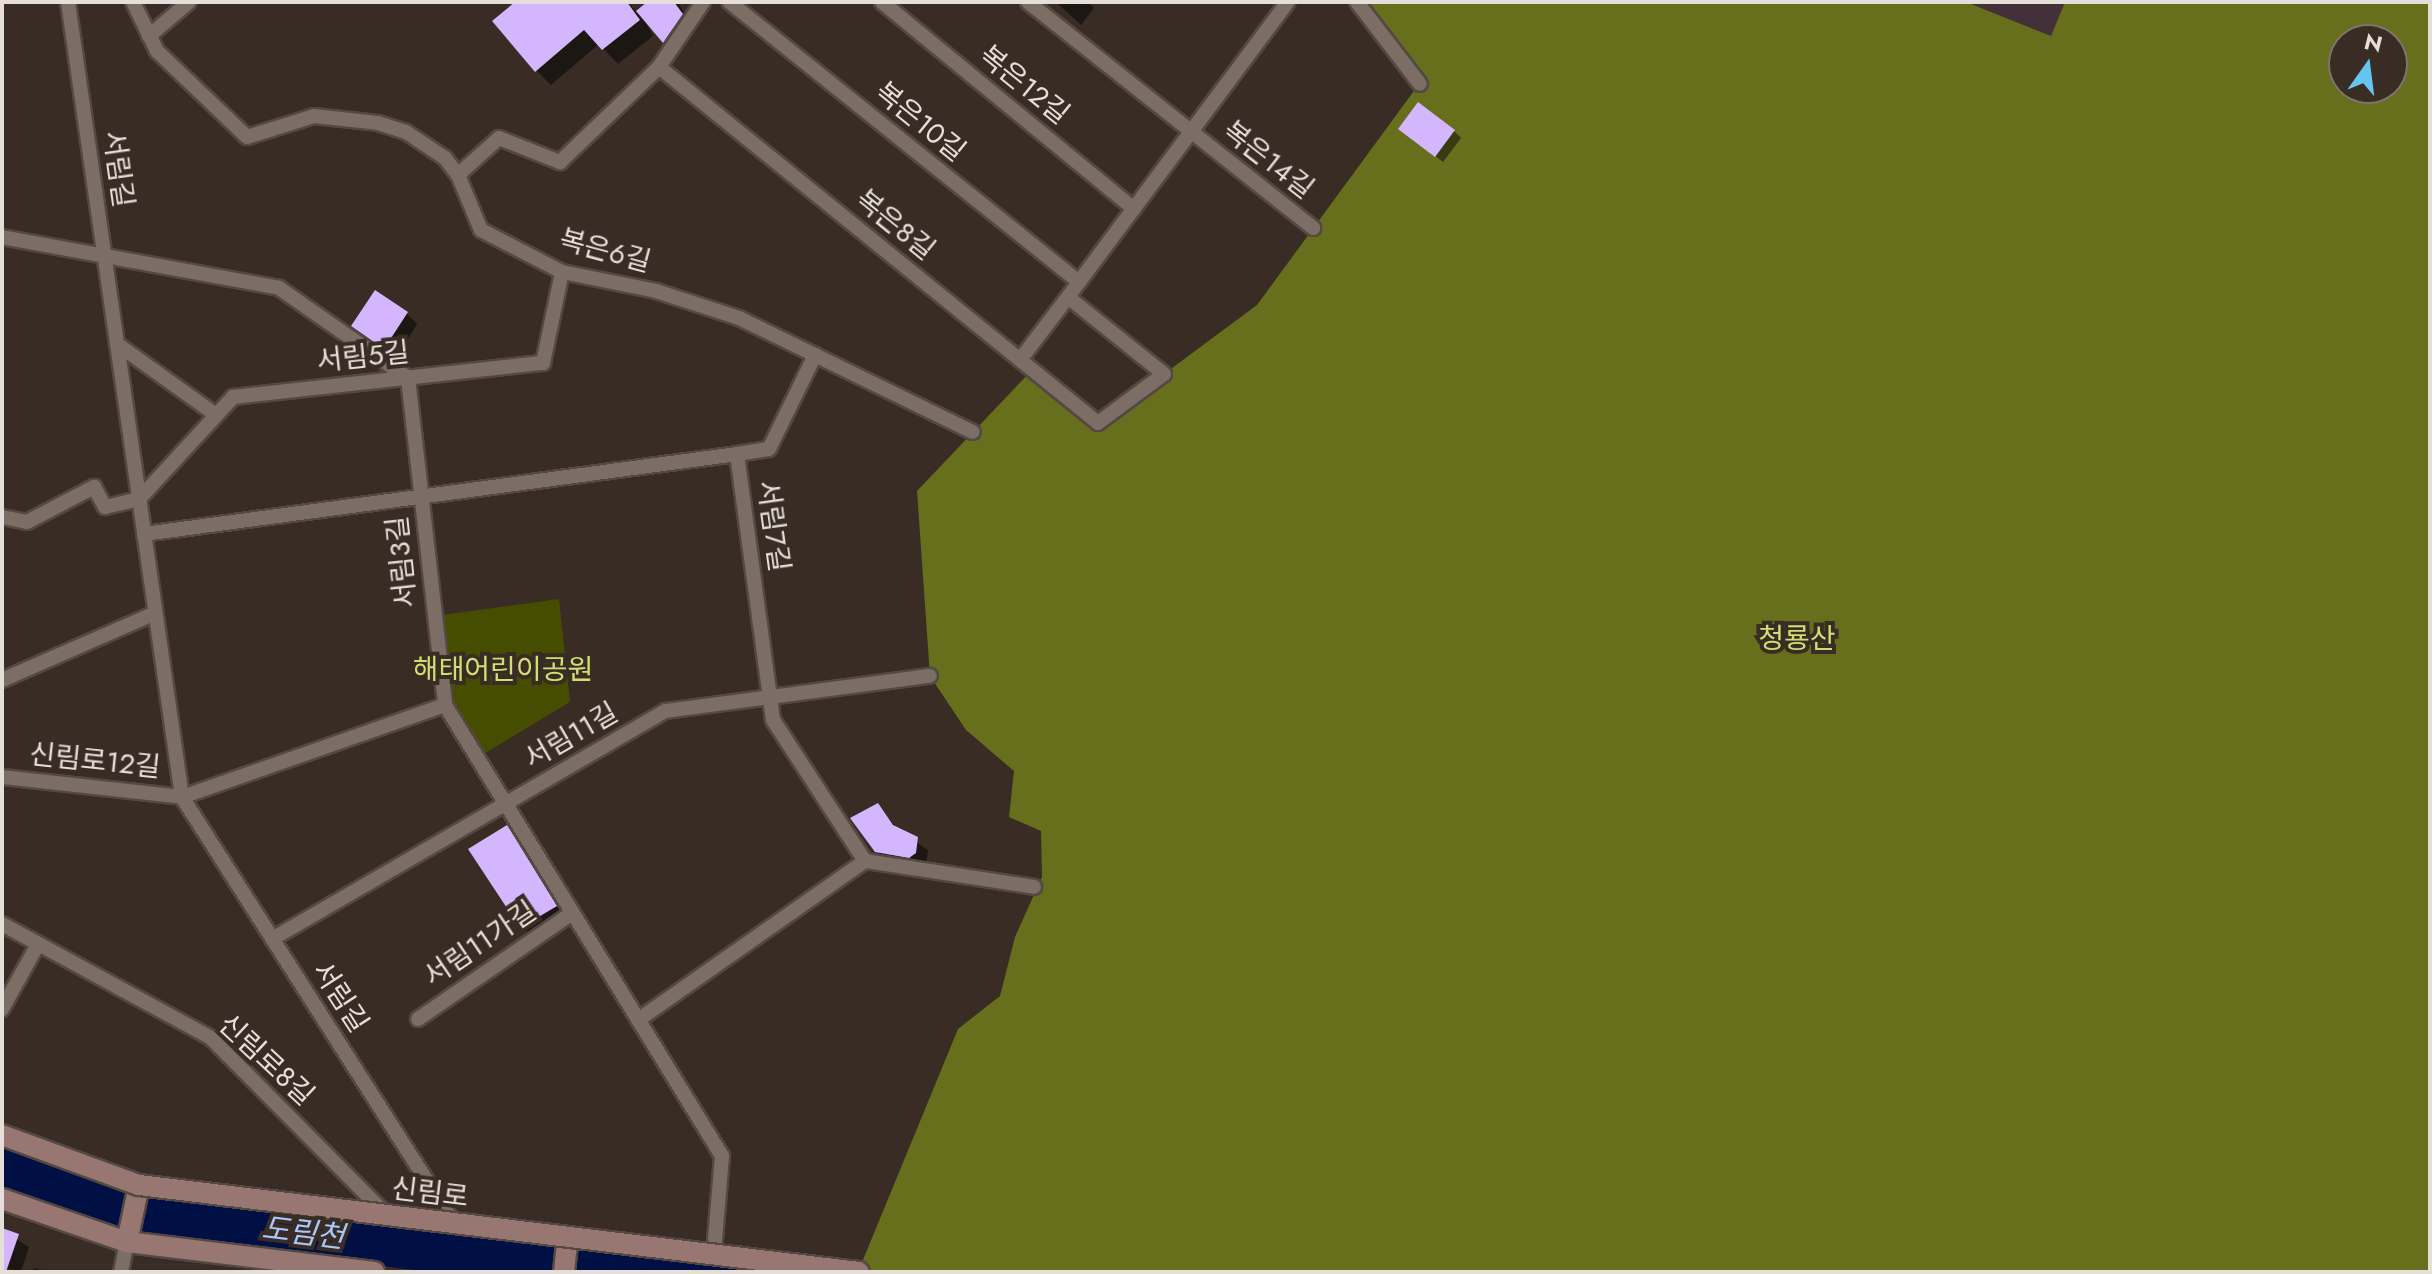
<!DOCTYPE html>
<html>
<head>
<meta charset="utf-8">
<style>
  body { margin:0 }
  #map { position:relative; width:2432px; height:1274px; overflow:hidden; background:#382c25; font-family:Jost,"Noto Sans KR",sans-serif }
  div>[style] { position:absolute }
  [style*='--x'] { left:calc(var(--x)*1px); top:calc(var(--y)*1px); width:calc(var(--w)*1px); rotate:calc(var(--a)*1deg) }
  .education>* { inset:0; background:#433038 }
  .green>* { inset:0; background:#474d00 }
  .forest>* { inset:0; background:#676f1d }
  .water>* { inset:0; background:#000f44 }
  .shadow>* { inset:0; background:#0007 }
  .building>* { inset:0; background:#d3b6fe }
  .roads { filter:drop-shadow(2px 0 #534942) drop-shadow(-2px 0 #534942) drop-shadow(0 2px #534942) drop-shadow(0 -2px #534942) }
  .street>* { height:14px; margin:-7px; padding:0 7px; transform-origin:7px; border-radius:7px; background:#7c6d65 }
  .secondary>* { height:20px; margin:-10px; padding:0 10px; transform-origin:10px; border-radius:10px; background:#987773 }
  .bridges { filter:drop-shadow(2px 0 #534942) drop-shadow(-2px 0 #534942) drop-shadow(0 2px #534942) drop-shadow(0 -2px #534942) }
  .secondary-bridge>* { height:20px; margin:-10px; padding:0 10px; transform-origin:10px; border-radius:10px; background:#987773 }
  span { translate:-50% -50%; white-space:nowrap; text-align:center; line-height:1.15; -webkit-text-stroke:8px #382c25; paint-order:stroke }
  .street-label { font-size:28px; color:#e6ded9 }
  .park-label { font-size:28px; color:#d0de72 }
  .water-label { font-size:30px; color:#a9c8fc; font-style:italic }
  .frame { position:absolute; inset:0; border:4px solid #e6ded9; pointer-events:none }
  .north { position:absolute; left:2328px; top:24px; width:80px; height:80px; box-sizing:border-box; background:#382c25; border:2px solid #7e736d; border-radius:50%; rotate:14deg; font-size:22px; font-weight:700; line-height:32px; text-align:center; color:#e6ded9 }
  .north::after { content:''; display:block; margin:auto; width:28px; height:36px; background:#66c4ef; clip-path:polygon(50% 0,100% 100%,50% 72%,0 100%) }
</style>
</head>
<body>
<div id="map">
  <div class="education">
    <div style="clip-path:polygon(1966px 2px,2065px 2px,2051px 37px)"></div>
  </div>
  <div class="green">
    <div style="clip-path:polygon(559px 599px,570px 702px,477px 758px,445px 705px,434px 616px)"></div>
  </div>
  <div class="forest">
    <div style="clip-path:polygon(evenodd,1357px 2px,1966px 2px,2051px 36px,2065px 2px,2430px 2px,2430px 1272px,858px 1272px,958px 1029px,1000px 996px,1015px 937px,1042px 877px,1041px 831px,1009px 817px,1014px 771px,966px 730px,930px 676px,917px 491px,1032px 370px,1098px 423px,1257px 305px,1419px 84px,1357px 2px,2344px 40px,2392px 40px,2392px 88px,2344px 88px,2344px 40px)"></div>
  </div>
  <div class="water">
    <div style="clip-path:polygon(2px 1143px,50px 1163px,804px 1272px,430px 1272px,125px 1234px,2px 1192px)"></div>
  </div>
  <div class="shadow">
    <div style="clip-path:polygon(518px 2px,628px 2px,637px 13px,650px 2px,678px 2px,689px 22px,671px 48px,641px 13px,653px 36px,618px 64px,599px 44px,551px 85px,536px 70px)"></div>
    <div style="clip-path:polygon(1056px 2px,1088px 2px,1094px 8px,1081px 25px)"></div>
    <div style="clip-path:polygon(1400px 129px,1454px 131px,1461px 138px,1443px 162px)"></div>
    <div style="clip-path:polygon(406px 313px,417px 324px,396px 359px,354px 326px)"></div>
    <div style="clip-path:polygon(878px 805px,898px 830px,928px 850px,926px 864px,888px 863px,877px 851px)"></div>
    <div style="clip-path:polygon(506px 827px,566px 918px,533px 938px,522px 926px)"></div>
    <div style="clip-path:polygon(2px 1230px,29px 1247px,21px 1272px,2px 1267px)"></div>
    <div style="clip-path:polygon(34px 1268px,52px 1272px,33px 1272px)"></div>
  </div>
  <div class="building">
    <div style="clip-path:polygon(515px 2px,627px 2px,640px 20px,602px 50px,584px 30px,535px 72px,492px 21px)"></div>
    <div style="clip-path:polygon(647px 2px,674px 2px,683px 14px,663px 43px,636px 11px)"></div>
    <div style="clip-path:polygon(1418px 102px,1455px 130px,1435px 157px,1398px 129px)"></div>
    <div style="clip-path:polygon(375px 290px,408px 312px,384px 349px,351px 326px)"></div>
    <div style="clip-path:polygon(878px 803px,893px 825px,918px 837px,916px 853px,909px 858px,875px 852px,850px 818px)"></div>
    <div style="clip-path:polygon(507px 825px,557px 906px,520px 928px,468px 849px)"></div>
    <div style="clip-path:polygon(2px 1228px,19px 1234px,6px 1272px,2px 1272px)"></div>
  </div>
  <div class="roads">
    <div class="street">
      <div style="--x:68;--y:2;--w:803;--a:81.84"></div>
      <div style="--x:182;--y:797;--w:508;--a:57.47"></div>
      <div style="--x:133;--y:2;--w:55;--a:63.9"></div>
      <div style="--x:157;--y:51;--w:124;--a:43.7"></div>
      <div style="--x:247;--y:137;--w:70;--a:-17.4"></div>
      <div style="--x:314;--y:116;--w:64;--a:6.2"></div>
      <div style="--x:378;--y:123;--w:29;--a:18"></div>
      <div style="--x:406;--y:132;--w:47;--a:33.7"></div>
      <div style="--x:445;--y:158;--w:21;--a:53"></div>
      <div style="--x:458;--y:175;--w:60;--a:67.3"></div>
      <div style="--x:481;--y:230;--w:91;--a:27.4"></div>
      <div style="--x:562;--y:272;--w:96;--a:11.4"></div>
      <div style="--x:656;--y:291;--w:87;--a:18"></div>
      <div style="--x:739;--y:318;--w:260;--a:26"></div>
      <div style="--x:703;--y:2;--w:78;--a:124.1"></div>
      <div style="--x:659;--y:67;--w:565;--a:39.04"></div>
      <div style="--x:1098;--y:423;--w:82;--a:-36.6"></div>
      <div style="--x:1164;--y:374;--w:123;--a:-141.3"></div>
      <div style="--x:1068;--y:297;--w:19;--a:-54"></div>
      <div style="--x:1079;--y:282;--w:448;--a:-141.3"></div>
      <div style="--x:882;--y:2;--w:326;--a:39.4"></div>
      <div style="--x:1028;--y:2;--w:364;--a:38.4"></div>
      <div style="--x:1357;--y:2;--w:103;--a:52.5"></div>
      <div style="--x:149;--y:36;--w:52;--a:-40.4"></div>
      <div style="--x:458;--y:175;--w:55;--a:-42.1"></div>
      <div style="--x:499;--y:138;--w:66;--a:21.5"></div>
      <div style="--x:560;--y:162;--w:137;--a:-43.8"></div>
      <div style="--x:2;--y:237;--w:282;--a:10.4"></div>
      <div style="--x:279;--y:288;--w:157;--a:34.9"></div>
      <div style="--x:408;--y:378;--w:329;--a:83.5"></div>
      <div style="--x:445;--y:705;--w:529;--a:58.44"></div>
      <div style="--x:722;--y:1156;--w:95;--a:94.8"></div>
      <div style="--x:1079;--y:282;--w:349;--a:-53.3"></div>
      <div style="--x:117;--y:344;--w:122;--a:35.6"></div>
      <div style="--x:1020;--y:360;--w:79;--a:-52.7"></div>
      <div style="--x:737;--y:454;--w:32;--a:-9"></div>
      <div style="--x:769;--y:449;--w:105;--a:-63.9"></div>
      <div style="--x:2;--y:517;--w:25;--a:11"></div>
      <div style="--x:27;--y:522;--w:76;--a:-27.6"></div>
      <div style="--x:94;--y:487;--w:23;--a:61"></div>
      <div style="--x:105;--y:507;--w:35;--a:-13"></div>
      <div style="--x:139;--y:499;--w:139;--a:-47.3"></div>
      <div style="--x:233;--y:397;--w:312;--a:-6.3"></div>
      <div style="--x:543;--y:363;--w:93;--a:-78.2"></div>
      <div style="--x:144;--y:534;--w:598;--a:-7.68"></div>
      <div style="--x:737;--y:454;--w:268;--a:82.3"></div>
      <div style="--x:773;--y:720;--w:168;--a:56.9"></div>
      <div style="--x:865;--y:861;--w:171;--a:8.7"></div>
      <div style="--x:2;--y:680;--w:167;--a:-23.6"></div>
      <div style="--x:2;--y:777;--w:181;--a:6.3"></div>
      <div style="--x:182;--y:797;--w:279;--a:-19.3"></div>
      <div style="--x:2;--y:924;--w:238;--a:28.6"></div>
      <div style="--x:211;--y:1038;--w:251;--a:45.2"></div>
      <div style="--x:272;--y:939;--w:455;--a:-30.1"></div>
      <div style="--x:666;--y:711;--w:266;--a:-7.6"></div>
      <div style="--x:2;--y:1009;--w:74;--a:-61"></div>
      <div style="--x:418;--y:1019;--w:187;--a:-34.5"></div>
      <div style="--x:638;--y:1020;--w:277;--a:-35"></div>
      <div style="--x:121;--y:1272;--w:31;--a:-79"></div>
    </div>
    <div class="secondary">
      <div style="--x:2;--y:1199;--w:132;--a:19"></div>
      <div style="--x:127;--y:1242;--w:249;--a:6.9"></div>
      <div style="--x:127;--y:1242;--w:58;--a:-78.1"></div>
      <div style="--x:564;--y:1272;--w:30;--a:-84"></div>
    </div>
  </div>
  <div class="bridges">
    <div class="secondary-bridge">
      <div style="--x:2;--y:1135;--w:146;--a:20.1"></div>
      <div style="--x:139;--y:1185;--w:725;--a:6.89"></div>
    </div>
  </div>
  <div class="street-label">
    <span style="left:1024px;top:85px;rotate:39deg">복은12길</span>
    <span style="left:920px;top:122px;rotate:39deg">복은10길</span>
    <span style="left:1268px;top:160px;rotate:38deg">복은14길</span>
    <span style="left:118px;top:169px;rotate:82deg">서림길</span>
    <span style="left:895px;top:225px;rotate:39deg">복은8길</span>
    <span style="left:605px;top:251px;rotate:15deg">복은6길</span>
    <span style="left:363px;top:357px;rotate:-6deg">서림5길</span>
    <span style="left:773px;top:526px;rotate:82deg">서림7길</span>
    <span style="left:402px;top:562px;rotate:-96deg">서림3길</span>
    <span style="left:571px;top:736px;rotate:-30deg">서림11길</span>
    <span style="left:95px;top:761px;rotate:6deg">신림로12길</span>
    <span style="left:480px;top:944px;rotate:-34deg">서림11가길</span>
    <span style="left:340px;top:997px;rotate:57deg">서림길</span>
    <span style="left:266px;top:1060px;rotate:43deg">신림로8길</span>
    <span style="left:430px;top:1193px;rotate:7deg">신림로</span>
  </div>
  <div class="park-label">
    <span style="left:1797px;top:639px">청룡산</span>
    <span style="left:503px;top:670px">해태어린이공원</span>
  </div>
  <div class="water-label">
    <span style="left:303px;top:1233px;rotate:7deg">도림천</span>
  </div>
  <div class="frame"></div>
  <div class="north">N</div>
</div>
</body>
</html>
